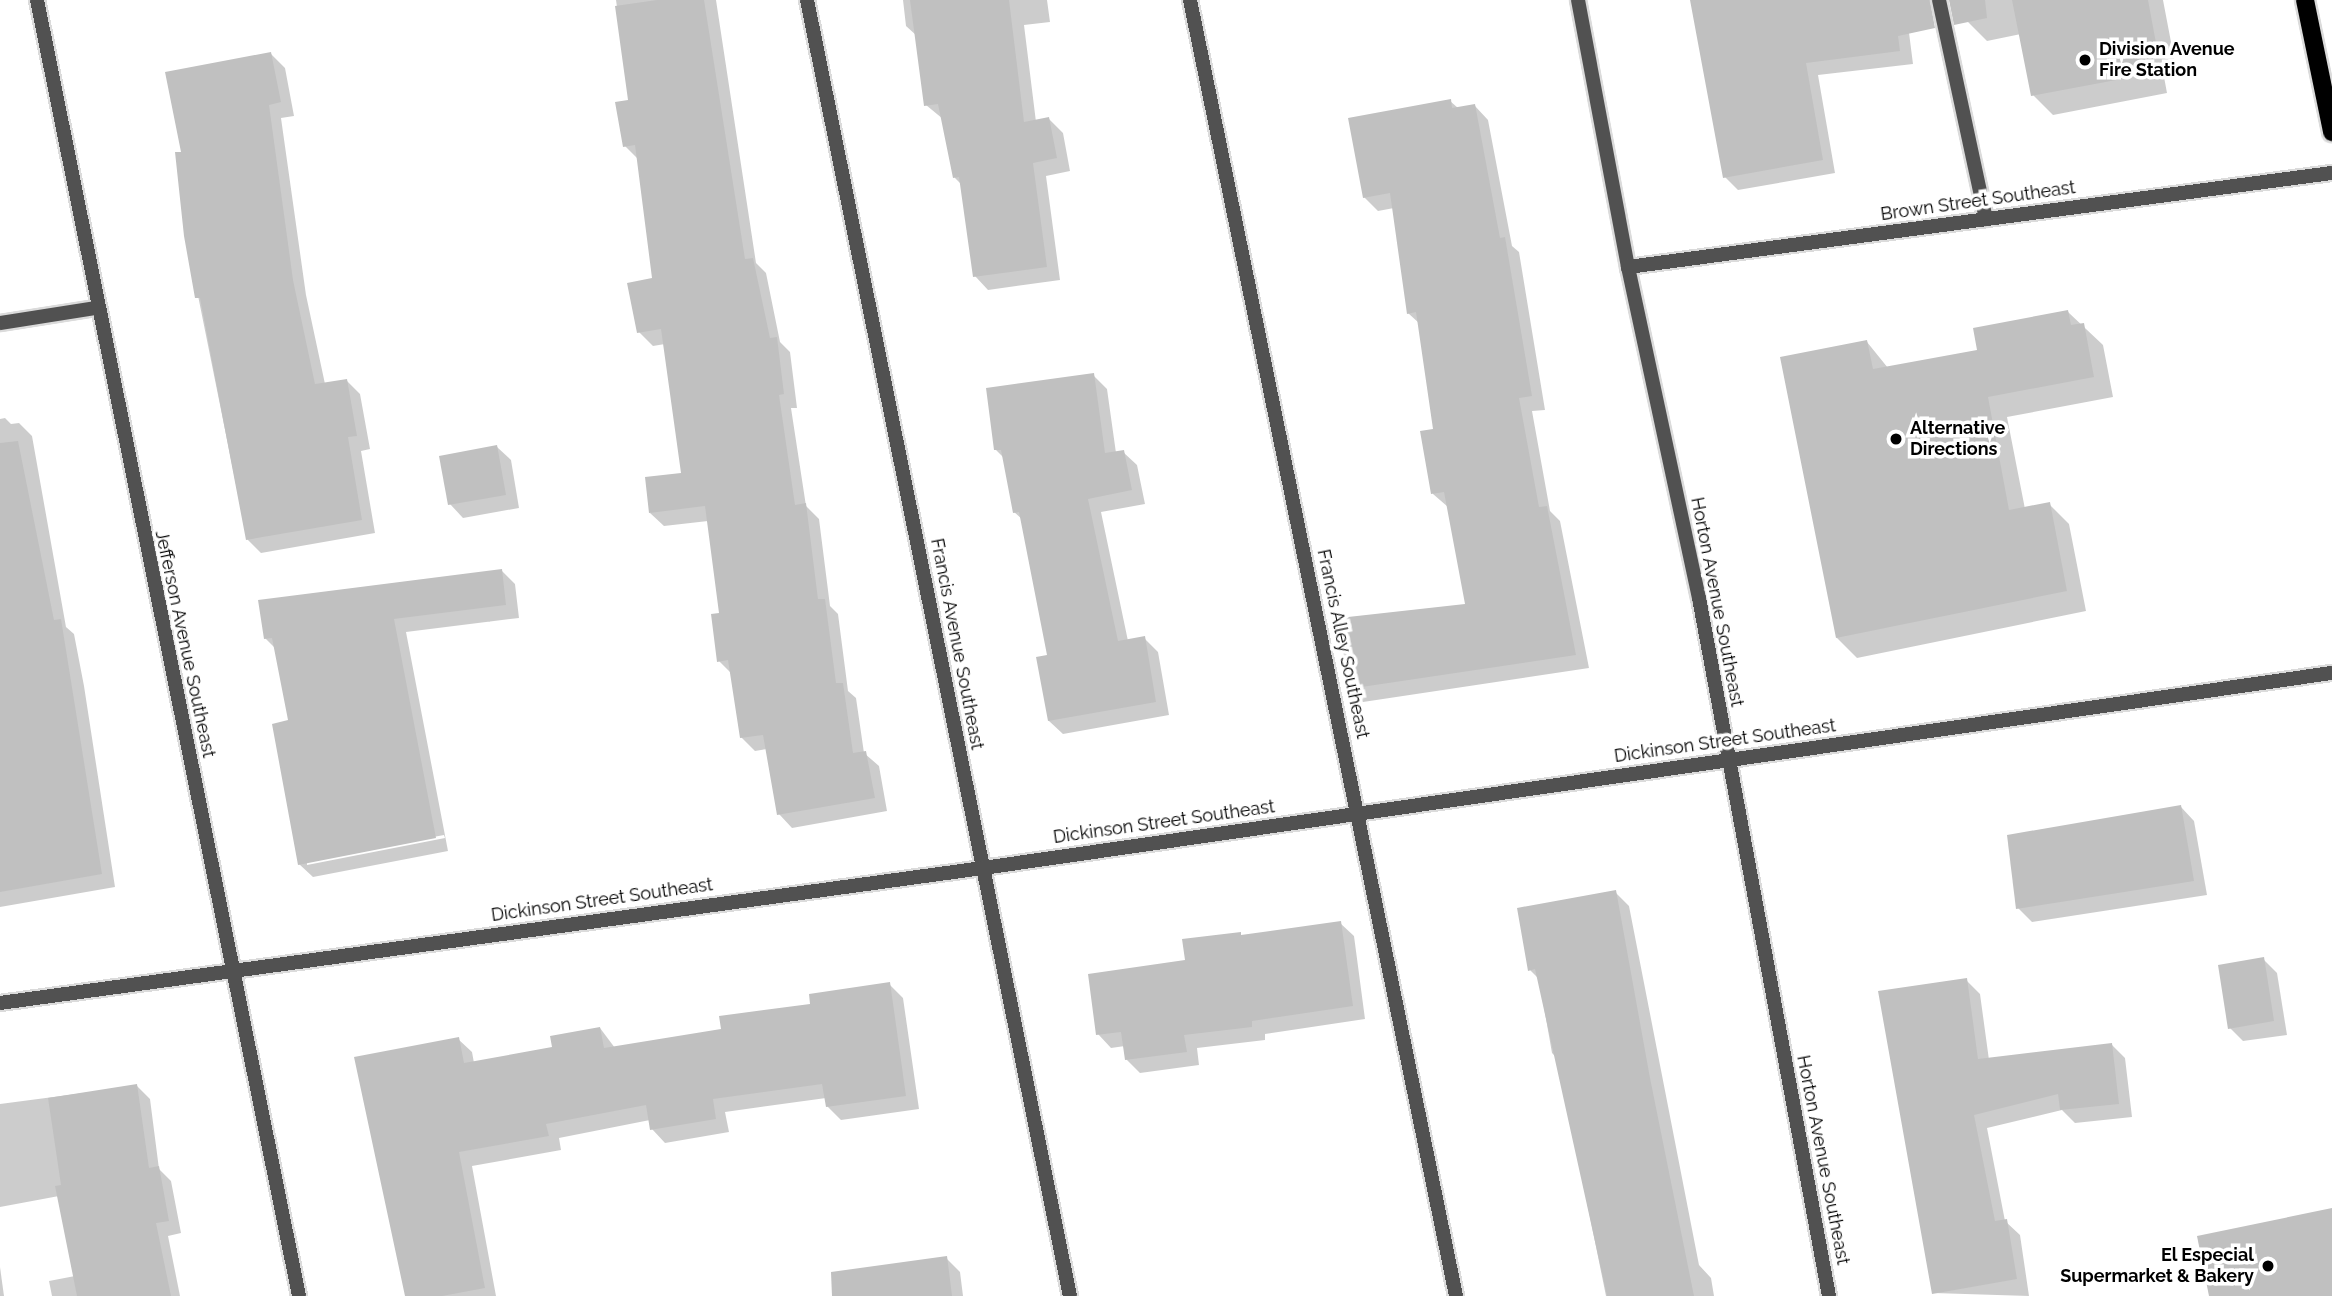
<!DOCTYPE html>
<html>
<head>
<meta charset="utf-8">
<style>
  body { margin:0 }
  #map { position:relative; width:2332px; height:1296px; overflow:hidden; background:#fff; font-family:Raleway,sans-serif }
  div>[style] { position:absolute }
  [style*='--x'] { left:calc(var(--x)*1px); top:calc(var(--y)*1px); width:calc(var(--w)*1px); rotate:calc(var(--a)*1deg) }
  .shadow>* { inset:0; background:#0003 }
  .building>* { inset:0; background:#c0c0c0 }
  .roads { filter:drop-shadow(2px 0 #dbdbdb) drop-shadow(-2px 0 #dbdbdb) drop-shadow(0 2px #dbdbdb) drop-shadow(0 -2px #dbdbdb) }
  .lane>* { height:14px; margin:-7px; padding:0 7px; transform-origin:7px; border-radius:7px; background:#515151 }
  .street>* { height:14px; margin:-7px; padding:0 7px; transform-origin:7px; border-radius:7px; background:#515151 }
  .primary>* { height:18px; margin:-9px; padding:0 9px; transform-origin:9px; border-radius:9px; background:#000 }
  .dots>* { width:19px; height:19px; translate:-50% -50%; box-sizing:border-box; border:4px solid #fff; border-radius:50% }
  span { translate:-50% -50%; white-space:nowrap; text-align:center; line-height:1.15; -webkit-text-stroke:7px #fff; paint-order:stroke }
  .poi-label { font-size:18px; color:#000; font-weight:700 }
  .left { translate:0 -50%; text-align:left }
  .right { translate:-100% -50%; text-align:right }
  .street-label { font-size:18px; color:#000 }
</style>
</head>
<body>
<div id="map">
  <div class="shadow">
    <div style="clip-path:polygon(616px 0,716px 0,756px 263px,766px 273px,780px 342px,790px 352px,797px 408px,791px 408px,806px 506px,819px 519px,830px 606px,838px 614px,848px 691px,856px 698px,864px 753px,879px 766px,887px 811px,792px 828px,779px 814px,767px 749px,755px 751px,741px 737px,732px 674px,719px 661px,721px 615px,708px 521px,664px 526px,650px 513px,683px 474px,665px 344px,653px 346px,639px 332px,654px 279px,639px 160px,625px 146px,630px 101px)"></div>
    <div style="clip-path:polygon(903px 0,1047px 0,1050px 22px,1024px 25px,1036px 122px,1049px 119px,1063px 133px,1070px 171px,1046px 176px,1060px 280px,988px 290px,975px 276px,962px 185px,955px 178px,943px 119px,926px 105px,917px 36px,906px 26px)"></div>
    <div style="clip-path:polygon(1691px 0,1810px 0,1907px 17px,1913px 64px,1818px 75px,1835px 173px,1738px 190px,1725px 177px)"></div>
    <div style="clip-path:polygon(1963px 0,2163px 0,2175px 63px,2162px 66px,2167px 93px,2053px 115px,2033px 95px,2021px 34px,1987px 41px,1967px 21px)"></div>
    <div style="clip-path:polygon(271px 54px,285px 68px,294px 116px,281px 118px,306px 295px,325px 384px,346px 380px,360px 394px,370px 449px,361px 451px,375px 533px,261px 553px,247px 539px,186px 236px,183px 153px)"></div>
    <div style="clip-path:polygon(1450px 101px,1458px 108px,1475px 106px,1488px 120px,1512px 246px,1519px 252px,1545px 410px,1532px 411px,1550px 511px,1560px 521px,1589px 668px,1363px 702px,1349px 689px,1467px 606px,1448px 507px,1433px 494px,1435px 431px,1420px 324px,1408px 313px,1394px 208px,1378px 211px,1364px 197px)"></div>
    <div style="clip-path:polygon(2068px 312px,2103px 345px,2113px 397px,2007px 417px,2025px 509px,2049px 504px,2069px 524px,2086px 611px,1857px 658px,1837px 638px,1867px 342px,1888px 368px,1979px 351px)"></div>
    <div style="clip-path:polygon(1093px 375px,1107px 389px,1116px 453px,1123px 452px,1137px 465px,1145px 504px,1101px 512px,1128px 641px,1144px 638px,1158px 652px,1169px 715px,1063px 734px,1049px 721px,1049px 656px,1023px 520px,1014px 512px,1004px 458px,996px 450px)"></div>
    <div style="clip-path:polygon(5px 418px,11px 424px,19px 423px,32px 436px,66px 627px,74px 634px,84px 686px,115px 887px,0 907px,0 419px)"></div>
    <div style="clip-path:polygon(497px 447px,511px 460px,519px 508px,463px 518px,450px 504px)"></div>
    <div style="clip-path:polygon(evenodd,501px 570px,515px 584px,519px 618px,406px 632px,448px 851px,313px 877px,299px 864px,290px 722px,276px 649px,265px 638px,501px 570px,444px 835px,445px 838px,307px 865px,307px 861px,444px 835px)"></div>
    <div style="clip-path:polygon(2181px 807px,2194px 821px,2207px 895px,2032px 922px,2018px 908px)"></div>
    <div style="clip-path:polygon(1615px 892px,1629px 906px,1699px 1265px,1711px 1278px,1714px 1296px,1606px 1296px,1558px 1059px,1552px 1053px,1539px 979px,1530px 970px)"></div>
    <div style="clip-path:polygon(1340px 923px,1354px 936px,1365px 1019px,1265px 1034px,1265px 1040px,1197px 1048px,1199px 1065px,1140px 1073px,1126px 1059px,1125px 1046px,1111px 1048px,1098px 1034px,1186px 962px,1240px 934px,1244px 937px)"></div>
    <div style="clip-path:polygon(2263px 959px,2277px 973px,2287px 1035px,2243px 1041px,2230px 1028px)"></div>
    <div style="clip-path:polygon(1966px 980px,1980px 994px,1989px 1060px,2112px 1045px,2125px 1058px,2132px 1117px,2075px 1123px,2062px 1110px,1987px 1128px,2005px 1221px,2020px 1235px,2029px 1296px,1933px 1293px)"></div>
    <div style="clip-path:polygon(889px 984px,903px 998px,919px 1109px,841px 1120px,827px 1106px,826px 1098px,725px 1112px,729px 1132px,665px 1143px,652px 1129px,650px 1120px,559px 1138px,561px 1150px,472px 1166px,496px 1296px,407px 1296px,458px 1039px,472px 1052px,474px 1063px,554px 1048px,600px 1028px,615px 1048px,723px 1030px)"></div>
    <div style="clip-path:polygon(137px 1086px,150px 1099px,159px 1169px,171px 1181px,181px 1233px,168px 1236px,180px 1296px,52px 1296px,49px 1281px,75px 1276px,59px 1196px,0 1207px,0 1104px)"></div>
    <div style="clip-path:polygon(946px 1258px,960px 1272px,963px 1296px,871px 1296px)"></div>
    <div style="clip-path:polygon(0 1267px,4px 1296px,0 1296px)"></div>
  </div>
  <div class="building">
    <div style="clip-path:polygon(657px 0,704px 0,745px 259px,753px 258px,770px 338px,777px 337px,784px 394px,779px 395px,795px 505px,806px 503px,818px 599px,825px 599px,836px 683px,843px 683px,853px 753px,866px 751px,875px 798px,777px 815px,763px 735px,740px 738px,728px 660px,717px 662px,711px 614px,719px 613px,705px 506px,649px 513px,645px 477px,681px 473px,661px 329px,637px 333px,627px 283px,652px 278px,635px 145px,623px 147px,615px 102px,628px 100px,615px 6px)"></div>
    <div style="clip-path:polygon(910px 0,1009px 0,1024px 122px,1049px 117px,1057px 158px,1033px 163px,1047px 267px,973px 277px,959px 177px,953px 178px,938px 104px,924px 106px)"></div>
    <div style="clip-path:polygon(1690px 0,1930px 0,1935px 28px,1898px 36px,1900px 51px,1806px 63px,1823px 160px,1723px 178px)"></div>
    <div style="clip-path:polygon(1949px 0,1985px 0,1987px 18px,1954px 25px)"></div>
    <div style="clip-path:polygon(2012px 0,2148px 0,2156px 43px,2143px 46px,2148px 74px,2031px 96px)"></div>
    <div style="clip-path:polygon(271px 52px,281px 102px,269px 105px,293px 280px,315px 384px,347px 379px,357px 436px,348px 437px,362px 520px,246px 540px,200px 298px,195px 298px,184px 236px,175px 152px,181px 152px,165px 72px)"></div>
    <div style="clip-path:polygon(1451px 99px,1452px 108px,1475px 104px,1500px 238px,1505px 237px,1532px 396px,1519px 398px,1539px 507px,1547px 506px,1576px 655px,1348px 689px,1339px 618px,1465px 604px,1444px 492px,1431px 494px,1420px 431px,1433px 429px,1416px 312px,1407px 314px,1390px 193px,1363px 198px,1348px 118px)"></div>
    <div style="clip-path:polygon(2068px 310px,2071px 325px,2084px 323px,2094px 377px,1988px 397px,2009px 510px,2050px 502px,2067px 591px,1836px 638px,1780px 357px,1867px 340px,1873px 369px,1977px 350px,1973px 328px)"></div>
    <div style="clip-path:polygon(1094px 373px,1105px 453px,1124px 450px,1132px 490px,1088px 499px,1118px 641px,1145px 636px,1156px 702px,1048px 721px,1036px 657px,1047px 655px,1019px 512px,1013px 513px,1001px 450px,994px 450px,986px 388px)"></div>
    <div style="clip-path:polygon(18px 441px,54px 620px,61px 619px,102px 874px,0 892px,0 443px)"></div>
    <div style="clip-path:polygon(497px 445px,506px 495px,448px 505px,439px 456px)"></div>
    <div style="clip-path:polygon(502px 569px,506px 605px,394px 619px,436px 838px,298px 865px,272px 724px,288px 720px,272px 638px,264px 639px,258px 600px)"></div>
    <div style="clip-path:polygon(2181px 805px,2194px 881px,2016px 909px,2007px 835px)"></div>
    <div style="clip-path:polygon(1616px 890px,1650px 1078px,1694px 1296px,1607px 1296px,1535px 969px,1528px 971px,1517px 908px)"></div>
    <div style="clip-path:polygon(1341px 921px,1353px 1006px,1252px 1021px,1252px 1027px,1184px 1035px,1187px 1052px,1125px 1060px,1121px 1032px,1096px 1035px,1088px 974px,1185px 960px,1182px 939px,1241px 932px,1241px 935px)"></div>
    <div style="clip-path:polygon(2264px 957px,2274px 1021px,2228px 1029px,2218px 965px)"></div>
    <div style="clip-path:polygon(1967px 978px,1978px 1059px,2112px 1043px,2119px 1104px,2060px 1110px,2058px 1094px,1974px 1115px,1995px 1221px,2007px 1219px,2017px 1279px,1932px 1294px,1878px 991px)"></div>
    <div style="clip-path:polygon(890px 982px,906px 1096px,826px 1107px,822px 1084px,713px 1099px,716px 1119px,650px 1130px,646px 1105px,546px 1124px,549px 1136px,459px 1152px,485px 1288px,442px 1296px,405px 1296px,354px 1057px,459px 1037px,464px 1063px,552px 1047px,550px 1036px,600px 1027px,604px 1048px,721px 1029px,719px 1016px,810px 1004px,809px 994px)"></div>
    <div style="clip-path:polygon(137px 1084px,149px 1168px,159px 1166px,169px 1221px,156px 1223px,171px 1296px,77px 1296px,55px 1186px,61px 1185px,48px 1098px)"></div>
    <div style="clip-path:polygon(2332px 1208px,2332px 1296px,2209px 1296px,2197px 1236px)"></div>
    <div style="clip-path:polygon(947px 1256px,952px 1296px,832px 1296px,831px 1272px)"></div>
  </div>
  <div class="roads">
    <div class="lane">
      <div style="--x:1190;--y:0;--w:1323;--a:78.4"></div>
      <div style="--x:1939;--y:0;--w:224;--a:77.9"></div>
    </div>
    <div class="street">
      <div style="--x:37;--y:0;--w:1322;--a:78.57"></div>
      <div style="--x:807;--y:0;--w:1322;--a:78.53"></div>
      <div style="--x:1578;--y:0;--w:272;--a:79.4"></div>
      <div style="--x:1628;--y:267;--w:339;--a:77.9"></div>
      <div style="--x:1699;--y:598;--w:710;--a:79.45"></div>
      <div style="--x:1628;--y:267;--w:710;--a:-7.61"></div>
      <div style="--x:0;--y:323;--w:97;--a:-8.9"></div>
      <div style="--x:0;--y:1003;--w:992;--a:-7.82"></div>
      <div style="--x:983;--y:868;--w:1363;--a:-8.23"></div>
    </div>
    <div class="primary">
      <div style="--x:2305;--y:0;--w:135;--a:78.4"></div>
    </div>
  </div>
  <div class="dots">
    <div style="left:2085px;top:60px;background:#000"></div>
    <div style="left:1896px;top:439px;background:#000"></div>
    <div style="left:2268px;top:1266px;background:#000"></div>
  </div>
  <div class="poi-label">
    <span class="left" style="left:2099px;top:60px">Division Avenue<br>Fire Station</span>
    <span class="left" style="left:1910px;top:439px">Alternative<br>Directions</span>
    <span class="right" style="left:2254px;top:1266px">El Especial<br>Supermarket &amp; Bakery</span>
  </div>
  <div class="street-label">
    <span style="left:1978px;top:201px;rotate:-8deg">Brown Street Southeast</span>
    <span style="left:1717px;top:602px;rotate:79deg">Horton Avenue Southeast</span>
    <span style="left:185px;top:644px;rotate:78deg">Jefferson Avenue Southeast</span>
    <span style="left:957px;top:644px;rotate:79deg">Francis Avenue Southeast</span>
    <span style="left:1343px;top:644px;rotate:78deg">Francis Alley Southeast</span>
    <span style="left:1725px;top:741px;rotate:-8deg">Dickinson Street Southeast</span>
    <span style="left:1164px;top:822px;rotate:-8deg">Dickinson Street Southeast</span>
    <span style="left:602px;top:900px;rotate:-8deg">Dickinson Street Southeast</span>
    <span style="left:1823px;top:1160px;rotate:79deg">Horton Avenue Southeast</span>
  </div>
</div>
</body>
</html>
